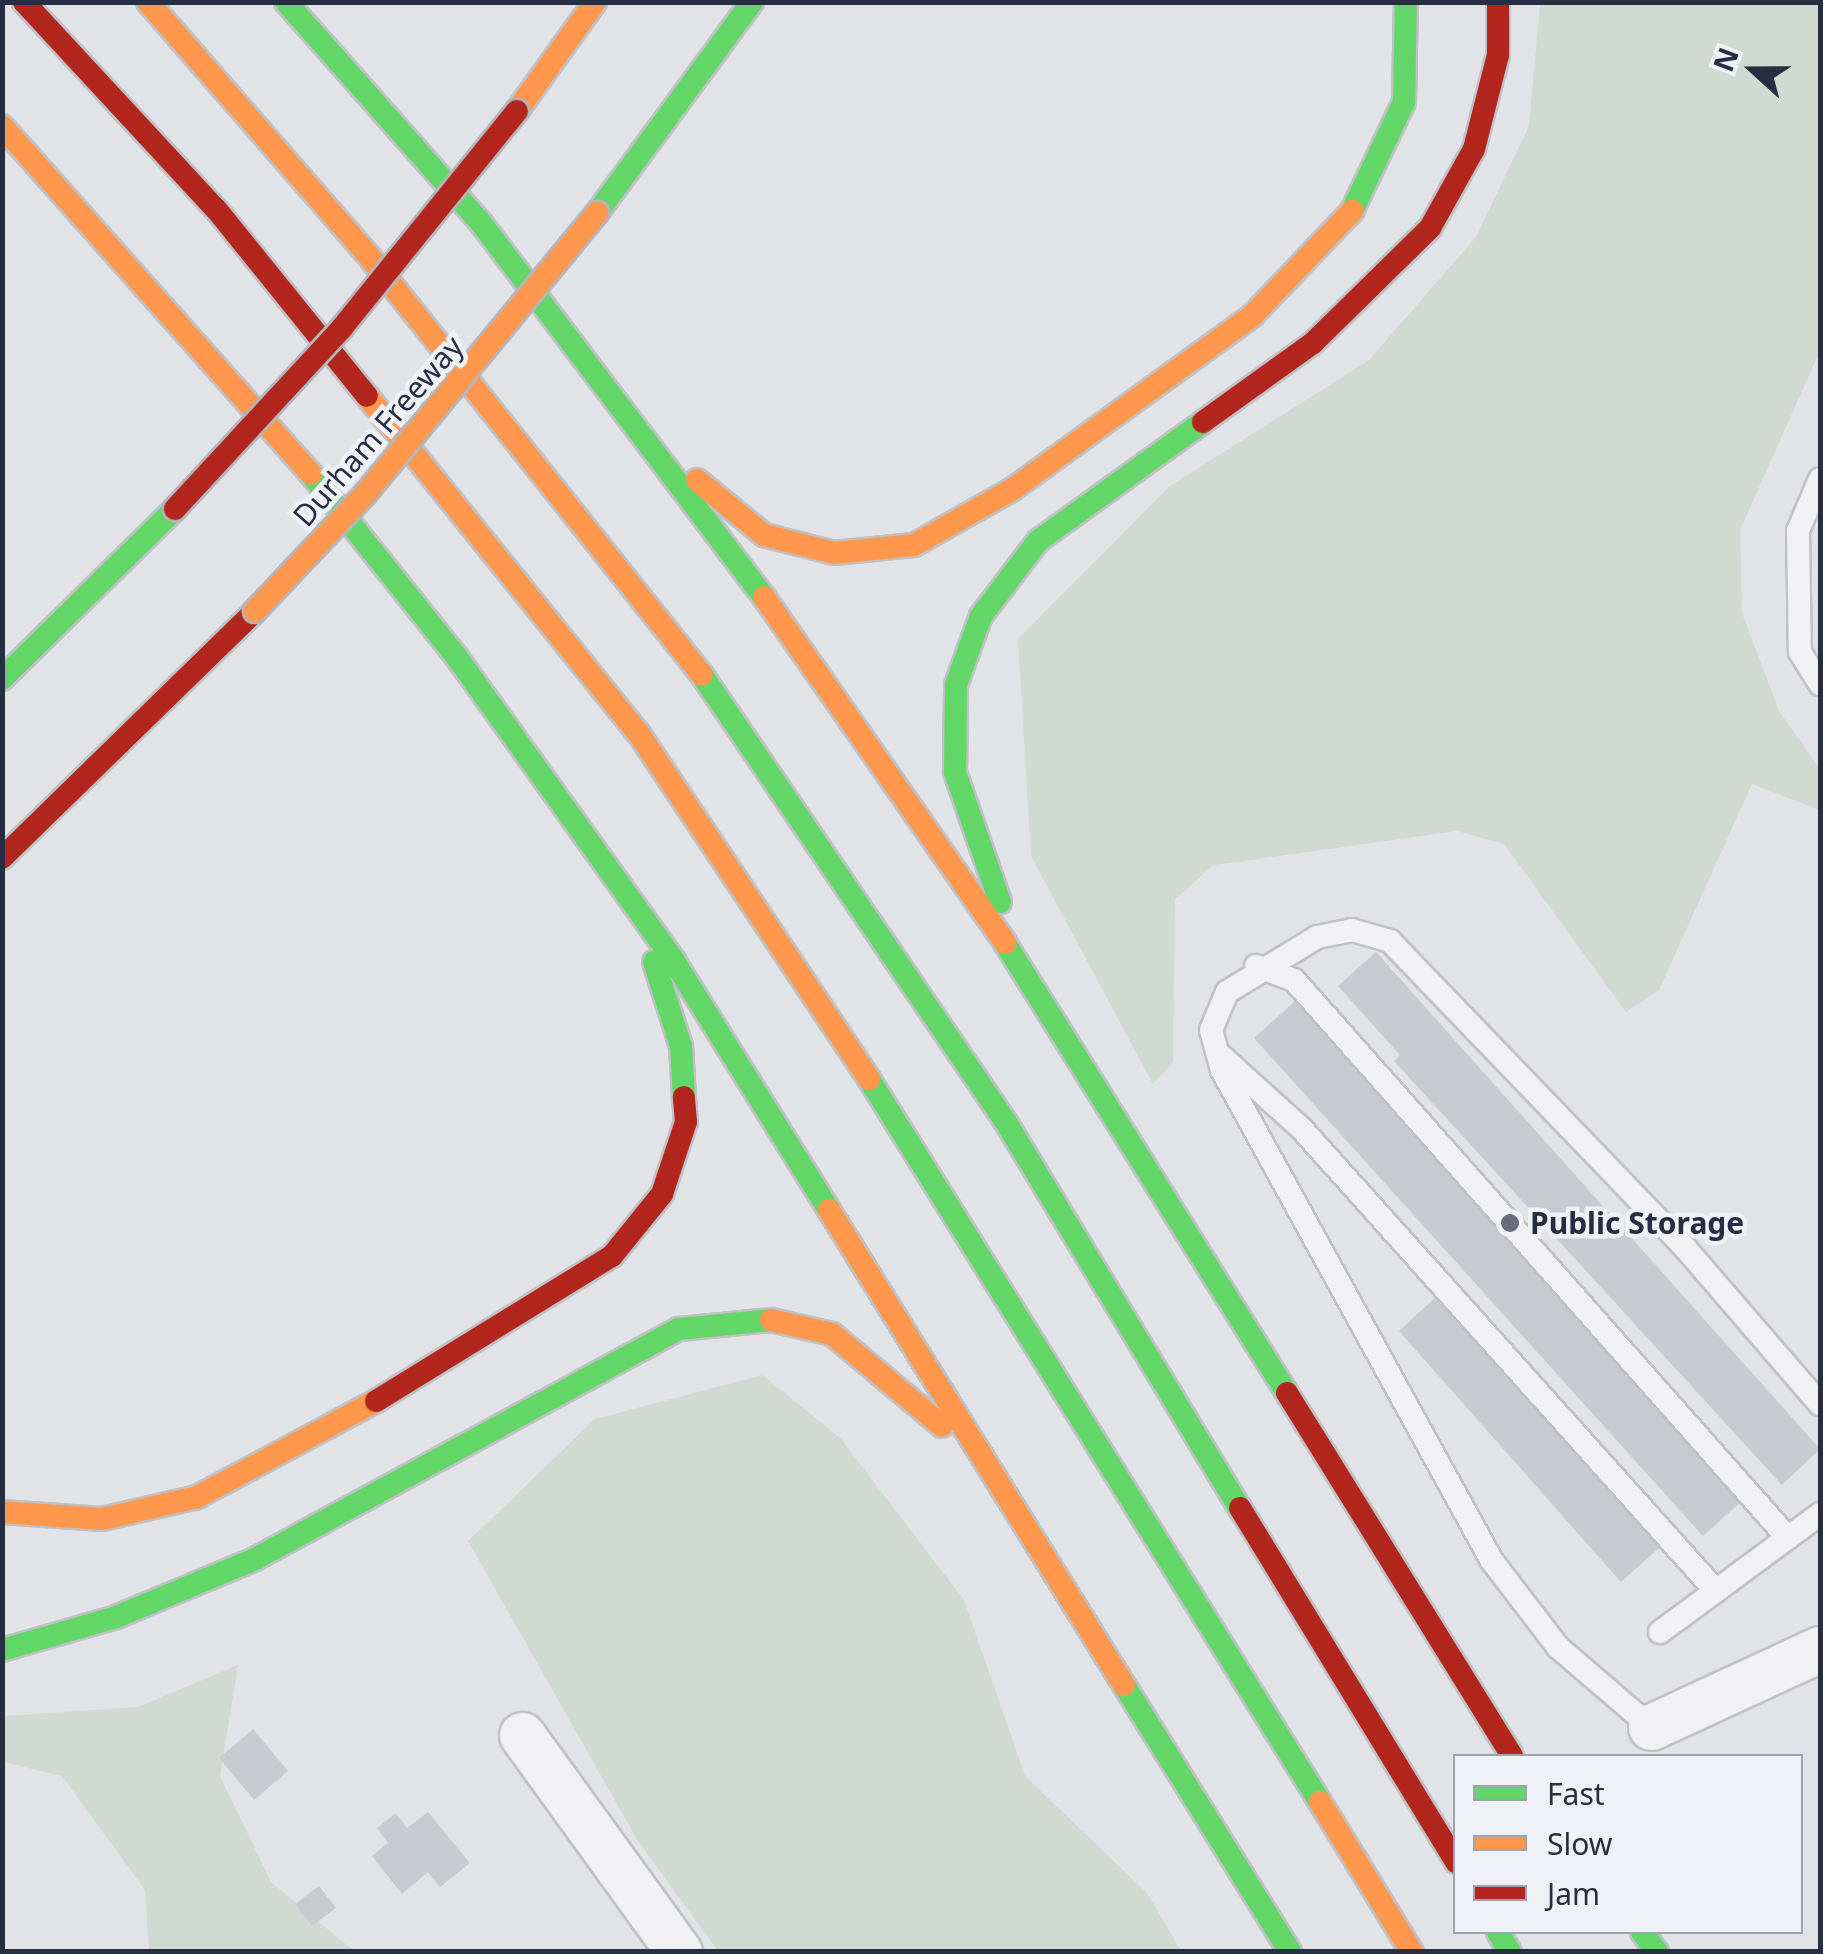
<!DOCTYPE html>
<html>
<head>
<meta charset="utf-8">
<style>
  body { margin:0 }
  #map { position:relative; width:1823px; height:1954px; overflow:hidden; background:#e1e3e7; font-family:"Noto Sans",sans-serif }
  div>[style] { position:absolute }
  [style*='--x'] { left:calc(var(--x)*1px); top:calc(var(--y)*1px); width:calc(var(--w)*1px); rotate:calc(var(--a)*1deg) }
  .green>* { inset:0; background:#d0dad2 }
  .building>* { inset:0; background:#c7cace }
  .roads { filter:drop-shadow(2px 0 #bfc1c5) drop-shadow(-2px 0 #bfc1c5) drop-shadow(0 2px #bfc1c5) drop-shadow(0 -2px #bfc1c5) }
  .lane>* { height:22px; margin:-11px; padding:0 11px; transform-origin:11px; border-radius:11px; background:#f1f1f3 }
  .street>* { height:45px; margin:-22.5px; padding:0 22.5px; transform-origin:22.5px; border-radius:22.5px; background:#f1f1f3 }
  .fast>* { height:22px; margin:-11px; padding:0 11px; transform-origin:11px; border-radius:11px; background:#63d668 }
  .slow>* { height:22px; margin:-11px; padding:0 11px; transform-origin:11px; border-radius:11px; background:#ff974d }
  .jam>* { height:22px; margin:-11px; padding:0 11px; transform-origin:11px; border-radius:11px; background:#b3261e }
  .bridges { filter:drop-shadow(2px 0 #b3b6bc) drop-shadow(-2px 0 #b3b6bc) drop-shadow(0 2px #b3b6bc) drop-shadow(0 -2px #b3b6bc) }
  .slow-bridge>* { height:22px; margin:-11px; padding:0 11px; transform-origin:11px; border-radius:11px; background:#ff974d }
  .jam-bridge>* { height:22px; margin:-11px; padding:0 11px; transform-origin:11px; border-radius:11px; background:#b3261e }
  .dots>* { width:28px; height:28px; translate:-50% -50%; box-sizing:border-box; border:5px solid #eff1f6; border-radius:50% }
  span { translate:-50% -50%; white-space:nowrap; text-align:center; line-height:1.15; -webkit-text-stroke:9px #eff1f6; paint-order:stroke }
  .street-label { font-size:30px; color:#272e41 }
  .poi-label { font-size:30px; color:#272e41; font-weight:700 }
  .left { translate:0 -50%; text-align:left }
  .frame { position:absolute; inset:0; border:5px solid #272e41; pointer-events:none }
  .legend { position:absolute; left:1453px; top:1754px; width:350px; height:180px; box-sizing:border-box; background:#eff1f6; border:2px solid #9fa3ae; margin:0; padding:12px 18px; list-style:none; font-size:30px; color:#272e41 }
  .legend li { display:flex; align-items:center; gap:20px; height:50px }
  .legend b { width:50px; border:2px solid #9fa3ae }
  .north { position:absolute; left:1703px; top:20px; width:100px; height:100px; -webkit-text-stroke:8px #eff1f6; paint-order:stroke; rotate:291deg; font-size:28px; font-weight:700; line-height:40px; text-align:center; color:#272e41 }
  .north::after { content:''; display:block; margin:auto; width:35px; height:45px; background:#272e41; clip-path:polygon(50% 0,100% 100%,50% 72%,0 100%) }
</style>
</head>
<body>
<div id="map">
  <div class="green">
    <div style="clip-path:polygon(1540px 3px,1820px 3px,1820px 351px,1740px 530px,1742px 613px,1779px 711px,1820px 769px,1820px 810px,1752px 784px,1659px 990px,1626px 1012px,1504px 844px,1457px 831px,1214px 865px,1175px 899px,1173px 1062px,1153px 1084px,1031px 856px,1018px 639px,1170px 486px,1369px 360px,1476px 237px,1529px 126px)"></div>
    <div style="clip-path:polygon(763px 1375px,841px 1439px,964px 1600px,1025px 1776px,1147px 1893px,1181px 1951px,718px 1951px,638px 1841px,468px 1541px,595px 1419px)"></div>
    <div style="clip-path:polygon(238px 1665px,220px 1776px,271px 1882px,354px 1951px,149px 1951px,145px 1890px,62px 1776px,3px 1762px,3px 1716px,138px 1707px)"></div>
  </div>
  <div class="building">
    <div style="clip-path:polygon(1376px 952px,1820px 1449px,1782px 1485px,1394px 1061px,1400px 1055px,1338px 986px)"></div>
    <div style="clip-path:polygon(1295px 1001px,1744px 1499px,1703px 1536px,1254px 1038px)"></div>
    <div style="clip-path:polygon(1438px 1295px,1660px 1547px,1621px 1582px,1399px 1331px)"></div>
    <div style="clip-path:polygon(253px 1729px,288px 1771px,254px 1800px,219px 1758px)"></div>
    <div style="clip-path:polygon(428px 1812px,470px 1863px,440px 1887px,428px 1872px,402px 1894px,372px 1856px,388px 1843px,377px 1828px,396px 1813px,407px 1828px)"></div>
    <div style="clip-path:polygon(319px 1886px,336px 1908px,312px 1926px,295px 1904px)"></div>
  </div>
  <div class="roads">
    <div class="lane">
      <div style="--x:1820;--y:479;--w:56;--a:112.9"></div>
      <div style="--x:1798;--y:531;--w:121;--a:89.1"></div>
      <div style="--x:1800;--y:652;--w:38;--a:58"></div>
      <div style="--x:1256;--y:966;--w:40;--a:20.2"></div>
      <div style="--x:1294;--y:980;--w:745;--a:48.48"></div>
      <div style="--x:1219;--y:1054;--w:110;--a:42.1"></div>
      <div style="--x:1301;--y:1128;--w:622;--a:48.13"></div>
      <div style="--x:1660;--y:1632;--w:199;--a:-36.4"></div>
      <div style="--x:1651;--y:1727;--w:123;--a:-139.3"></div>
      <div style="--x:1558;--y:1647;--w:108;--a:-127.5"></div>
      <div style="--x:1492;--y:1561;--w:560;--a:-118.81"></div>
      <div style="--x:1222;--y:1070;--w:41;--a:-105.4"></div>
      <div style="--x:1211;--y:1030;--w:41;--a:-67.2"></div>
      <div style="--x:1227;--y:992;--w:105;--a:-31.4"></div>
      <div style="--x:1317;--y:937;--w:36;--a:-11"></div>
      <div style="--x:1352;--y:930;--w:40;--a:16"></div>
      <div style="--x:1390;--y:941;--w:427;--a:46.1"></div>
      <div style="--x:1686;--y:1249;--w:205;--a:49.2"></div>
    </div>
    <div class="street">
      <div style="--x:1651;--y:1727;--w:186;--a:-24.8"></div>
      <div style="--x:522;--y:1735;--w:268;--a:54.1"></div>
    </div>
    <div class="fast">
      <div style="--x:286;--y:2;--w:295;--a:48.6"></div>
      <div style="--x:481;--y:223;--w:469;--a:52.9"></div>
      <div style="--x:1352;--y:211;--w:121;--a:-64.5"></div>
      <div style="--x:1404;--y:102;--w:100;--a:-88.9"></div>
      <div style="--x:597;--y:213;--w:262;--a:-53.7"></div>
      <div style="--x:311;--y:474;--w:233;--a:51.5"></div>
      <div style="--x:456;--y:656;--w:375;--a:54.4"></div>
      <div style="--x:674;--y:961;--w:293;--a:58.1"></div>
      <div style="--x:702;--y:675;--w:543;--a:55.81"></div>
      <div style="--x:1007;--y:1124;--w:449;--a:58.8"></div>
      <div style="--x:2;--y:679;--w:243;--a:-44.5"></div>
      <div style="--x:1000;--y:902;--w:138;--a:-109.1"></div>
      <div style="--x:955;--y:772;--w:87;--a:-89.3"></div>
      <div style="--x:956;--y:685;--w:73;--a:-70.1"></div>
      <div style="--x:981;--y:616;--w:94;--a:-52.8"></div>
      <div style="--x:1038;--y:541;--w:203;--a:-35.8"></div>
      <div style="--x:1005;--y:943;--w:531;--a:57.93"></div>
      <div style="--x:654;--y:962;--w:88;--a:72.2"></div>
      <div style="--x:681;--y:1046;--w:51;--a:86.6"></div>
      <div style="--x:869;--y:1079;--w:852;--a:58.04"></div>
      <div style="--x:2;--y:1650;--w:119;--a:-16.1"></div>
      <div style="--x:116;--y:1617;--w:151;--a:-22.6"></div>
      <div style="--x:255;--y:1559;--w:482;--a:-28.5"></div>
      <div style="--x:679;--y:1329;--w:92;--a:-5.6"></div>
      <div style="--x:1124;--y:1685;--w:314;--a:58.1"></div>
      <div style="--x:1498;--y:1932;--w:23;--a:59"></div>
      <div style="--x:1642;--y:1932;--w:25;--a:53"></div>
    </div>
    <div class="slow">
      <div style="--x:148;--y:2;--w:342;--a:49"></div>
      <div style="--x:372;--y:260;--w:530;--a:51.51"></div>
      <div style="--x:517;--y:111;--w:134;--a:-54.4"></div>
      <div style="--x:2;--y:126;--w:465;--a:48.4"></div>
      <div style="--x:367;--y:396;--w:434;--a:51.2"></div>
      <div style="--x:639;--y:734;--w:415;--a:56.3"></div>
      <div style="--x:697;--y:480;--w:87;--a:39.4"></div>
      <div style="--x:764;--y:535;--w:72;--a:14.4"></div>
      <div style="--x:834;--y:553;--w:80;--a:-5.7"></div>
      <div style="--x:914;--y:545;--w:114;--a:-29.5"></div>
      <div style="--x:1013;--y:489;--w:296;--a:-35.9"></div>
      <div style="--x:1253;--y:315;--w:144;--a:-46.4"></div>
      <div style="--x:764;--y:597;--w:422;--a:55.1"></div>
      <div style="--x:829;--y:1210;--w:559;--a:58.16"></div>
      <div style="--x:771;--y:1320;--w:63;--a:12.9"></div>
      <div style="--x:832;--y:1334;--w:143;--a:39.9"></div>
      <div style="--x:2;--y:1512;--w:100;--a:4"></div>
      <div style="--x:102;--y:1519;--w:98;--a:-13"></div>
      <div style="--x:197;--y:1497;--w:203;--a:-28.2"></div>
      <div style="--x:1320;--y:1802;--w:176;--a:58.5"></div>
    </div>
    <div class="jam">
      <div style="--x:24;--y:2;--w:282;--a:47.2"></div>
      <div style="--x:216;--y:209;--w:240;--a:51.1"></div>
      <div style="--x:1203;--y:422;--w:135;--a:-35.7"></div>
      <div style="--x:1313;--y:343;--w:164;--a:-44.5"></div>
      <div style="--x:1430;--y:228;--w:90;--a:-60.9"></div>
      <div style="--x:1474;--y:149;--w:97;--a:-75.7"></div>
      <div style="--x:1498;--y:55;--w:53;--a:-90"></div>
      <div style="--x:2;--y:858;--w:354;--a:-44.3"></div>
      <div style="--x:1287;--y:1393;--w:427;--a:58.2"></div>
      <div style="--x:376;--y:1401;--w:277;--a:-31.6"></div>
      <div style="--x:612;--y:1256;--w:80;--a:-51.1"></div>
      <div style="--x:662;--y:1194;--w:76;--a:-71.6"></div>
      <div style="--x:686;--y:1122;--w:25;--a:-95"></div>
      <div style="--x:1240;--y:1508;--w:415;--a:58.6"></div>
    </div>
  </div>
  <div class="bridges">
    <div class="slow-bridge">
      <div style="--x:255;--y:611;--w:163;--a:-46.7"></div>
      <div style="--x:367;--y:492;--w:362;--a:-50.5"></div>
    </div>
    <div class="jam-bridge">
      <div style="--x:175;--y:509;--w:245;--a:-47.3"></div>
      <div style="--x:341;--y:329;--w:280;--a:-51.1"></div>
    </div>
  </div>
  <div class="dots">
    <div style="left:1510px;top:1223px;background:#686d7b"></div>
  </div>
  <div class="street-label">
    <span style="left:378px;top:431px;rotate:-49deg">Durham Freeway</span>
  </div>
  <div class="poi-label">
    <span class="left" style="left:1530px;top:1223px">Public Storage</span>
  </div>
  <div class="frame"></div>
  <ul class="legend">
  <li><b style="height:12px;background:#63d668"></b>Fast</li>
  <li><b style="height:12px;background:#ff974d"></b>Slow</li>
  <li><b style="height:12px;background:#b3261e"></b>Jam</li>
  </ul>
  <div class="north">N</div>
</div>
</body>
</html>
